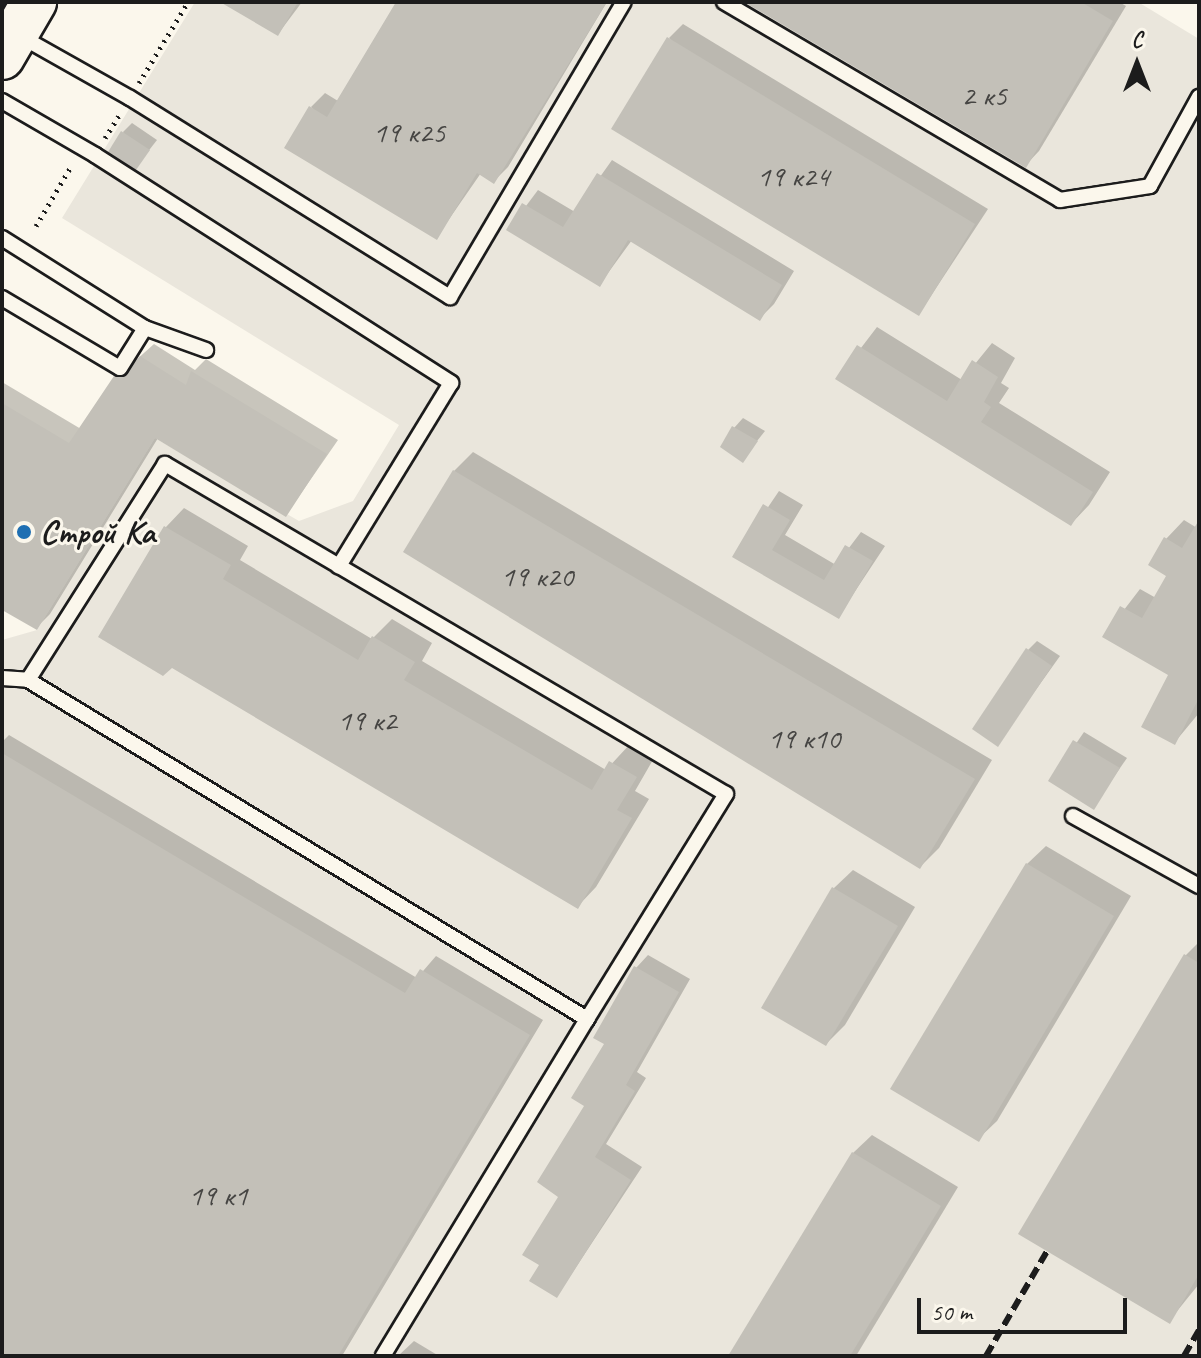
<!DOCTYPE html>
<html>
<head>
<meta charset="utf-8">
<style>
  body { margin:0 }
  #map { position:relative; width:1201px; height:1358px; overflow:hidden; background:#fbf7ec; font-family:Caveat,sans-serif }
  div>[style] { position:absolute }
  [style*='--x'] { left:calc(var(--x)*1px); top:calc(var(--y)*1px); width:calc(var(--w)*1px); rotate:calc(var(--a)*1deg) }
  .built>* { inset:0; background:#eae6dc }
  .shadow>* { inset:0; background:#0003 }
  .building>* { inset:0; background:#c3c0b8 }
  .path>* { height:5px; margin-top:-2.5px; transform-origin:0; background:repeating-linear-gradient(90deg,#1c1c1c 0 2px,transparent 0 8px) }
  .roads { filter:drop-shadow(2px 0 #1c1c1c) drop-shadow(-2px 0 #1c1c1c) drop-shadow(0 2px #1c1c1c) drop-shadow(0 -2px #1c1c1c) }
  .lane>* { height:14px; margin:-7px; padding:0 7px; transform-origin:7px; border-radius:7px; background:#fbf7ec }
  .primary>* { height:44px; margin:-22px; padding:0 22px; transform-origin:22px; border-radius:22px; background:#fbf7ec }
  .rail>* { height:6px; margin-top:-3px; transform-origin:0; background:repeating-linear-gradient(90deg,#1c1c1c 0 12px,transparent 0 18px) }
  .dots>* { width:22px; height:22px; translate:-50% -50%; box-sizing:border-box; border:4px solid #fbf7ec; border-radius:50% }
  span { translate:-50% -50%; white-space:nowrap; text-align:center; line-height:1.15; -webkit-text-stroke:6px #fbf7ec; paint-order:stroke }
  .number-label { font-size:30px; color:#464543 }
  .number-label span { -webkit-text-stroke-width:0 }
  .poi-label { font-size:34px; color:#1c1c1c; font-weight:700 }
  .left { translate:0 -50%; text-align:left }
  .frame { position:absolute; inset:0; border:4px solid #1c1c1c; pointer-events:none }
  .north { position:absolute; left:1097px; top:24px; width:80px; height:80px; -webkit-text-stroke:6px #fbf7ec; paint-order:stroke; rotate:0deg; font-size:22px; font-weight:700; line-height:32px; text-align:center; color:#1c1c1c }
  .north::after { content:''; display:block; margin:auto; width:28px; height:36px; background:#1c1c1c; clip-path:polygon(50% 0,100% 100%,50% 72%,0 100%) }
  .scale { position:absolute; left:917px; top:1298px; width:210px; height:36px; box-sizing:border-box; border:4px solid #1c1c1c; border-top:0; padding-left:10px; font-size:24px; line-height:28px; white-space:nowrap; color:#1c1c1c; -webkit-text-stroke:6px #fbf7ec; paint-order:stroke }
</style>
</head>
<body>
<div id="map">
  <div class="built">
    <div style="clip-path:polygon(195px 2px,1138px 2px,1199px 39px,1199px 1356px,2px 1356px,2px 640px,37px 630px,155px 438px,299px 521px,353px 501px,399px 425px,62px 218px)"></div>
  </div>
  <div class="shadow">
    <div style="clip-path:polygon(224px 2px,302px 2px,278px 34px)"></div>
    <div style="clip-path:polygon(398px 2px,607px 2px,508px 167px,494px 181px,481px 173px,436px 238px,311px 107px,325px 93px,338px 101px)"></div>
    <div style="clip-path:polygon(746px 2px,1119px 2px,1126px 6px,1039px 151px,1025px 166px)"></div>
    <div style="clip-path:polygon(683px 24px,988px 209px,919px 314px,669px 38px)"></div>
    <div style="clip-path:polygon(132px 123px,157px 140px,136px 167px,123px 132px)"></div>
    <div style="clip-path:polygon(612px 160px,794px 271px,774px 304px,760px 318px,632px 240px,600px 284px,508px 230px,538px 190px,575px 212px)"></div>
    <div style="clip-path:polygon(877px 327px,962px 380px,992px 343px,1015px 358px,1001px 383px,1009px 388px,999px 403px,1110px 472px,1089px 505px,1071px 524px,838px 378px)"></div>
    <div style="clip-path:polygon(154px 344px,195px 370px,206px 359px,338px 440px,286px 515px,158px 438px,50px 614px,37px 627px,2px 608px,2px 382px,81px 429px,116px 378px)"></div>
    <div style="clip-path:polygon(743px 418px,765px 431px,742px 460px,734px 428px)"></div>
    <div style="clip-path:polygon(473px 452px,992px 760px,939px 848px,920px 867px,454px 471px)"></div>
    <div style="clip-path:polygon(779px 491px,803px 505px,785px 535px,836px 565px,861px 532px,885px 546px,838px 617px,735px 556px)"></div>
    <div style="clip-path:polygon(184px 508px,248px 546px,240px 560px,372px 639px,392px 619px,432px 643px,422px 661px,606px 770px,630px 744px,654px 758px,635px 791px,649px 799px,596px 887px,578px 906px,171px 666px,101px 637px,166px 527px)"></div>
    <div style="clip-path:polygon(1184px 520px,1197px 528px,1199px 524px,1199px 713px,1175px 742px,1170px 675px,1104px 636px,1140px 589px,1156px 598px,1169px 575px,1166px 539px)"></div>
    <div style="clip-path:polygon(1037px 641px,1060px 656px,997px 744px,1028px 650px)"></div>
    <div style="clip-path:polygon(1084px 732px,1127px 758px,1093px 807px,1051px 780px)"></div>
    <div style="clip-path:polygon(9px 735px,417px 978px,436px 956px,543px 1020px,342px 1356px,2px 1356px,2px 742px)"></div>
    <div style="clip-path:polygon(1046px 846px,1131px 896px,997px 1121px,978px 1139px,1027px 864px)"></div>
    <div style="clip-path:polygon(853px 870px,915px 907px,845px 1025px,826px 1044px,834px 888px)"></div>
    <div style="clip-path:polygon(1199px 942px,1199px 1284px,1169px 1321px,1185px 956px)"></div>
    <div style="clip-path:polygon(648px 955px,690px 979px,637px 1072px,646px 1078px,606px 1144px,642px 1167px,557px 1296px,541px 1265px,606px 1043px,636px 968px)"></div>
    <div style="clip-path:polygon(872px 1135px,958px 1187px,856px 1356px,730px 1356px,853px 1153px)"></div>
    <div style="clip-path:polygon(414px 1341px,439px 1356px,398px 1356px)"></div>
  </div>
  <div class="building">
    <div style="clip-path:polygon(220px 2px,298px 2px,278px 36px)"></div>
    <div style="clip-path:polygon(396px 2px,607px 2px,494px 184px,477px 173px,437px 240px,284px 148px,309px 106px,327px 117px)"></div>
    <div style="clip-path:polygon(744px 2px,1081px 2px,1113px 21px,1026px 168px)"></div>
    <div style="clip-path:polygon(667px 37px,975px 224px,919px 316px,611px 129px)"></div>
    <div style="clip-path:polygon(121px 131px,150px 150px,136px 170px,108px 152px)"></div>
    <div style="clip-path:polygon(597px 173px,782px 285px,760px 321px,628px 240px,600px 287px,506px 230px,522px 203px,563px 227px)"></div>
    <div style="clip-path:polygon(857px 345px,947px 401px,972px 360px,998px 377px,984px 402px,991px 407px,981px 422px,1093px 492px,1071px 526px,835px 379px)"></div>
    <div style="clip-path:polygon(140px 356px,186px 385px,191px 371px,327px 454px,286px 517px,155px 438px,37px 630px,2px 610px,2px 403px,69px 443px,114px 376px,125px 376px)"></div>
    <div style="clip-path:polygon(732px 426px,758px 441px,743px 463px,720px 447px)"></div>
    <div style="clip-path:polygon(453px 470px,975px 779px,920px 869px,403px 552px)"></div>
    <div style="clip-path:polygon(763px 504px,790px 520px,772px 550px,824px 580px,845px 545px,873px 561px,839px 619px,732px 557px)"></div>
    <div style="clip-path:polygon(1199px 520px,1199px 698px,1175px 745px,1141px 727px,1168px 675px,1102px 637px,1120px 606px,1142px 618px,1166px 576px,1148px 565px,1164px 537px,1182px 548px)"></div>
    <div style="clip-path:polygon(164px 526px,231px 565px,223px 579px,358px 660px,372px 636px,415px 662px,404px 680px,592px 790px,609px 761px,637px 777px,617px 810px,632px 818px,578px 909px,172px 668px,163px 676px,98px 637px)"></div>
    <div style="clip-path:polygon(1026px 648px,1052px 666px,998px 747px,972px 729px)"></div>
    <div style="clip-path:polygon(1073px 740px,1120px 768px,1094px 810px,1048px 781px)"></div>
    <div style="clip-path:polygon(2px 753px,405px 993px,420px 969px,530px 1035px,338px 1356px,2px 1356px)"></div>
    <div style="clip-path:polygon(1026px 863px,1114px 916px,979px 1142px,890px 1089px)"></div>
    <div style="clip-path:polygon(832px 887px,898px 926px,826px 1046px,761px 1008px)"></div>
    <div style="clip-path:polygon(1184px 954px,1199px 963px,1199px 1274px,1170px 1324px,1018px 1234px)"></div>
    <div style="clip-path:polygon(634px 966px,679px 992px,626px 1085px,635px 1091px,595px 1157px,631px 1180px,557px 1298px,529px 1281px,539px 1265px,522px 1255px,558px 1197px,537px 1182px,584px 1106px,571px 1098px,604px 1044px,593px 1038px)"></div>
    <div style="clip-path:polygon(852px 1152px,941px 1206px,850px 1356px,728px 1356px)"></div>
  </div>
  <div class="path">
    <div style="--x:139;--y:83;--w:95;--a:-58.8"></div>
    <div style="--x:105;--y:138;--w:31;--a:-58"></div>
    <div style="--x:36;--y:226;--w:71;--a:-59.5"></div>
  </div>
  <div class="roads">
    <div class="lane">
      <div style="--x:724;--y:2;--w:390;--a:30.5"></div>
      <div style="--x:1060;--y:200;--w:91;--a:-8.8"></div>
      <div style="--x:1150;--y:186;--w:102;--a:-61.2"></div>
      <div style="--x:20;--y:36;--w:126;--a:29.4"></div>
      <div style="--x:130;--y:98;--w:377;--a:31.9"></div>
      <div style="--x:450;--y:297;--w:342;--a:-59.5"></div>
      <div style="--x:2;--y:101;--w:108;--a:30.1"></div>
      <div style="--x:95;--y:155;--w:423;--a:32.6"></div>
      <div style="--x:451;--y:383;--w:215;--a:121.5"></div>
      <div style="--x:339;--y:566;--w:202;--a:-149.6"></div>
      <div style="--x:165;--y:464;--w:256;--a:122.4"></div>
      <div style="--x:2;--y:238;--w:169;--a:32.2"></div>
      <div style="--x:2;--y:298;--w:137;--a:30.7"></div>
      <div style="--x:120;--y:368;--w:47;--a:-58"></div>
      <div style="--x:145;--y:328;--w:65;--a:19.8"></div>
      <div style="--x:339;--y:566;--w:449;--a:30.5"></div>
      <div style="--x:726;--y:794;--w:264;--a:121.7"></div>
      <div style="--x:2;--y:678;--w:26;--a:4"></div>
      <div style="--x:28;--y:680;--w:654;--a:31.23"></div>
      <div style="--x:587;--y:1019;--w:394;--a:121.2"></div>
      <div style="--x:1073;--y:816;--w:144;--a:29.1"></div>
    </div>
    <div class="primary">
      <div style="--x:2;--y:57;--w:64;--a:-59.8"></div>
    </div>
  </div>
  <div class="rail">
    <div style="--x:986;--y:1356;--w:121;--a:-59.8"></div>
    <div style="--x:1184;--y:1356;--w:30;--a:-60"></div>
  </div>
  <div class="dots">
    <div style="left:24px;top:532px;background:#1f6fb2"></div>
  </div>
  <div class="number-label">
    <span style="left:984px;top:95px">2 к5</span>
    <span style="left:409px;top:132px">19 к25</span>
    <span style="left:793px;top:176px">19 к24</span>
    <span style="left:537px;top:576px">19 к20</span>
    <span style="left:367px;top:720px">19 к2</span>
    <span style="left:804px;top:738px">19 к10</span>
    <span style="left:218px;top:1195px">19 к1</span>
  </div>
  <div class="poi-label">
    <span class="left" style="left:40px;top:532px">Строй Ка</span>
  </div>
  <div class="frame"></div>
  <div class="north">С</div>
  <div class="scale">50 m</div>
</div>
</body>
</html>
